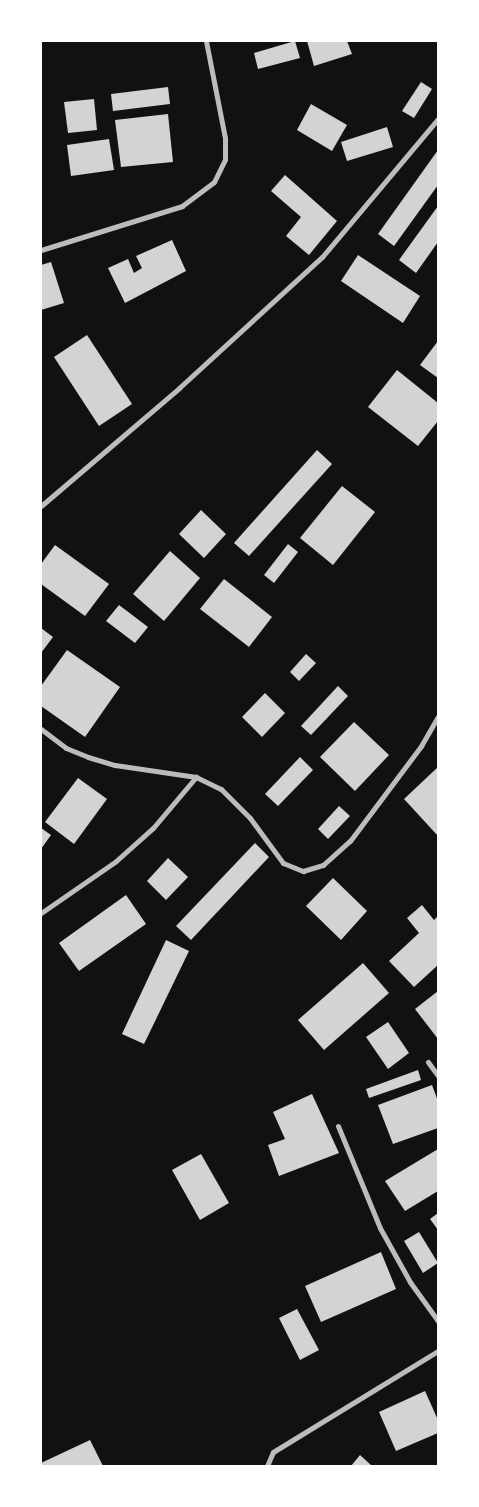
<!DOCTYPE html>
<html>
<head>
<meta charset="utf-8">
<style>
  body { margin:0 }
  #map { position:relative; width:479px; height:1507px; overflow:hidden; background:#111; font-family:"IBM Plex Sans",sans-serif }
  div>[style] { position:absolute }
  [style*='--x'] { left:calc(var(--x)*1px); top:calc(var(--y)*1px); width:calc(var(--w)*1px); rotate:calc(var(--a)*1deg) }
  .building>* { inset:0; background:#d3d3d3 }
  .minor>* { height:5px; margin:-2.5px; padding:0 2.5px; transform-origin:2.5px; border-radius:2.5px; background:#bcbcbc }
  span { translate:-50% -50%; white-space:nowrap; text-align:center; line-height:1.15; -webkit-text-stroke:5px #fff; paint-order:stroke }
  .frame { position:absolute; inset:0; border:42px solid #fff; pointer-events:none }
</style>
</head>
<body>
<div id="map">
  <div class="building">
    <div style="clip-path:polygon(295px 41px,300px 58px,258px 69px,254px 53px)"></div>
    <div style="clip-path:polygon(307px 41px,347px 41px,352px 54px,314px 66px)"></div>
    <div style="clip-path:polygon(421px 82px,432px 89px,414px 118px,402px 111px)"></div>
    <div style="clip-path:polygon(168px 87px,170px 104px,113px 111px,111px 94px)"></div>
    <div style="clip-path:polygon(94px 99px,97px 130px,68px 133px,64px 102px)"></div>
    <div style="clip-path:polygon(311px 104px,347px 125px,332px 151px,297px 130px)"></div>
    <div style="clip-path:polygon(168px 114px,173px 162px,121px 167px,115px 120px)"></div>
    <div style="clip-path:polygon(387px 127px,393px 147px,347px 161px,341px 142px)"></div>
    <div style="clip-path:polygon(109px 139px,114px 170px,71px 176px,67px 145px)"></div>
    <div style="clip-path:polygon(438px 150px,438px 185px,394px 246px,378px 234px)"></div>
    <div style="clip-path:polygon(285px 175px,337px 221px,309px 255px,286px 236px,301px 217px,271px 191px)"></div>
    <div style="clip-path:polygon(438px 206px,438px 242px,416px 273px,399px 260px)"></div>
    <div style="clip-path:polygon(172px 240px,186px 271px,125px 303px,108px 268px,128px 259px,134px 273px,142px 268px,136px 256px)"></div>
    <div style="clip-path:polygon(358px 255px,420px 296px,403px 323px,341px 281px)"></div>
    <div style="clip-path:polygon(51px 262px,64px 303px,41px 310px,41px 265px)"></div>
    <div style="clip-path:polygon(87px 335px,132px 404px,99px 426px,54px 357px)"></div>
    <div style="clip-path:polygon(438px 341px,438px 378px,420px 365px)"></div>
    <div style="clip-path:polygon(397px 370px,438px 403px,438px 421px,418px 446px,368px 407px)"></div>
    <div style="clip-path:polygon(317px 450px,332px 464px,249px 556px,234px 543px)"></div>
    <div style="clip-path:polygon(342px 486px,375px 512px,333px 565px,300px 538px)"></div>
    <div style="clip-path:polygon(201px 510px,226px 534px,204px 558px,179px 534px)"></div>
    <div style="clip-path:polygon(288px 544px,298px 552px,274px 583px,264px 575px)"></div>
    <div style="clip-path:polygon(55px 545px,109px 584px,85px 616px,41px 584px,41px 564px)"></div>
    <div style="clip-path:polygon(170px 551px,200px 578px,164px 621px,133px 594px)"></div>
    <div style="clip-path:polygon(224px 579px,272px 617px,249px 647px,200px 609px)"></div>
    <div style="clip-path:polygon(119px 605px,148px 627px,135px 643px,106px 621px)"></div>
    <div style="clip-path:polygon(41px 628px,53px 637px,41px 653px)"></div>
    <div style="clip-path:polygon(67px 650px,120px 687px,85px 737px,41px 706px,41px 686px)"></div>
    <div style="clip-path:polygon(306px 654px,316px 663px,299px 681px,290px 672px)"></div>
    <div style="clip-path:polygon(338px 686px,348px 696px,311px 735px,301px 726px)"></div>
    <div style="clip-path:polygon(265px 693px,285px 713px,262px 737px,242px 717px)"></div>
    <div style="clip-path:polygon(354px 722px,389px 755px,355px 791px,320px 757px)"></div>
    <div style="clip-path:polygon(300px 757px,313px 770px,278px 806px,265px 794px)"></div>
    <div style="clip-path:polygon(438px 767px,438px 836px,404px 799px)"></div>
    <div style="clip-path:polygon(78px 778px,107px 799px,74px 844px,45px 822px)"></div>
    <div style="clip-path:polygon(339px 806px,350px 816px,328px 839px,318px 829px)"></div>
    <div style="clip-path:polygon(41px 828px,51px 835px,41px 849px)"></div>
    <div style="clip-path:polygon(255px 843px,269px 857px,191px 940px,176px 926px)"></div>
    <div style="clip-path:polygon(168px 858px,188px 877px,166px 900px,147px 881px)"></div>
    <div style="clip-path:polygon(333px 878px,367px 911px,341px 940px,306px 906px)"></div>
    <div style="clip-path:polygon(126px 895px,146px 924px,79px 971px,59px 943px)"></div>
    <div style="clip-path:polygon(422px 905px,434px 920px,438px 916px,438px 965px,414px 987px,389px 961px,419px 933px,407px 918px)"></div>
    <div style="clip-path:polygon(166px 940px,189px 951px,144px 1044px,122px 1034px)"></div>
    <div style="clip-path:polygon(363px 963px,389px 993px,324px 1050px,298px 1020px)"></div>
    <div style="clip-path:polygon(438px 991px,438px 1039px,415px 1009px)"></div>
    <div style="clip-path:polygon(388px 1022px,409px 1053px,388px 1069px,366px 1037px)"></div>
    <div style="clip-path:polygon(418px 1070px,421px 1080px,369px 1098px,366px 1089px)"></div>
    <div style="clip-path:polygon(432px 1085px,438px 1101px,438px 1128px,393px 1144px,378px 1105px)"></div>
    <div style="clip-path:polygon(312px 1094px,339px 1153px,279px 1176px,268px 1145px,285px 1139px,273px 1112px)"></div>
    <div style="clip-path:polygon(438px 1149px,438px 1191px,405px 1211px,385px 1181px)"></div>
    <div style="clip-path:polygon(201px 1154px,229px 1203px,200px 1220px,172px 1170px)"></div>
    <div style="clip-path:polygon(438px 1213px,438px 1230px,430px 1219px)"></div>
    <div style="clip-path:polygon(419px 1232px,438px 1263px,423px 1273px,404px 1241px)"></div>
    <div style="clip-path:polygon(381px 1252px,396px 1289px,321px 1322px,305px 1286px)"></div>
    <div style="clip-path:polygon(297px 1309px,319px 1350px,300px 1360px,279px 1318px)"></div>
    <div style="clip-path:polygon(425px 1391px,438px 1420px,438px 1433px,396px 1451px,379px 1412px)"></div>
    <div style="clip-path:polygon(90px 1440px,103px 1466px,41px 1466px,41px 1463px)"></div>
    <div style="clip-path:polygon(360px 1455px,372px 1466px,351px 1466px)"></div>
  </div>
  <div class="minor">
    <div style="--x:41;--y:250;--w:148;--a:-17.3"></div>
    <div style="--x:182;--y:206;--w:40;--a:-37"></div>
    <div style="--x:214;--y:182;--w:25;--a:-64"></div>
    <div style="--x:225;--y:159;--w:21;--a:-90"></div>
    <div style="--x:225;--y:138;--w:99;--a:-101.1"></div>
    <div style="--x:41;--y:506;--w:182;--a:-40.5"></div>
    <div style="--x:179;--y:388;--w:194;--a:-42.5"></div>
    <div style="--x:322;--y:257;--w:180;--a:-50"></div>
    <div style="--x:41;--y:729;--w:31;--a:37"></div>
    <div style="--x:66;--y:748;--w:24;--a:22"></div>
    <div style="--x:88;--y:757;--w:28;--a:17"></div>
    <div style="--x:115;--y:765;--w:82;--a:8.4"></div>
    <div style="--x:196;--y:777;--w:28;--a:26"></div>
    <div style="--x:221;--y:789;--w:41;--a:45"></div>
    <div style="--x:250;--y:818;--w:56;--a:53.7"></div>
    <div style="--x:283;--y:863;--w:22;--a:22"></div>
    <div style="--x:303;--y:871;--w:21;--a:-17"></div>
    <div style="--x:323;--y:865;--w:36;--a:-42"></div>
    <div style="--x:350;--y:841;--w:119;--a:-53.2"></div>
    <div style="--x:421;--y:746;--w:34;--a:-60"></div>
    <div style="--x:41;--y:913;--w:91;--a:-34.7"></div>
    <div style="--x:116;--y:861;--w:50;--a:-41.7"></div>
    <div style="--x:153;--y:828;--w:67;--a:-49.9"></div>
    <div style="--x:428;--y:1062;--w:17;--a:54"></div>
    <div style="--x:338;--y:1126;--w:110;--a:67.6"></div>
    <div style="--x:380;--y:1228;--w:62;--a:60.9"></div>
    <div style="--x:410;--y:1282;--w:48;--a:54.3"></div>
    <div style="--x:267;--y:1466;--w:15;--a:-67"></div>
    <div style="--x:273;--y:1452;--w:193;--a:-31.5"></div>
  </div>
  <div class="frame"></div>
</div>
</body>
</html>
